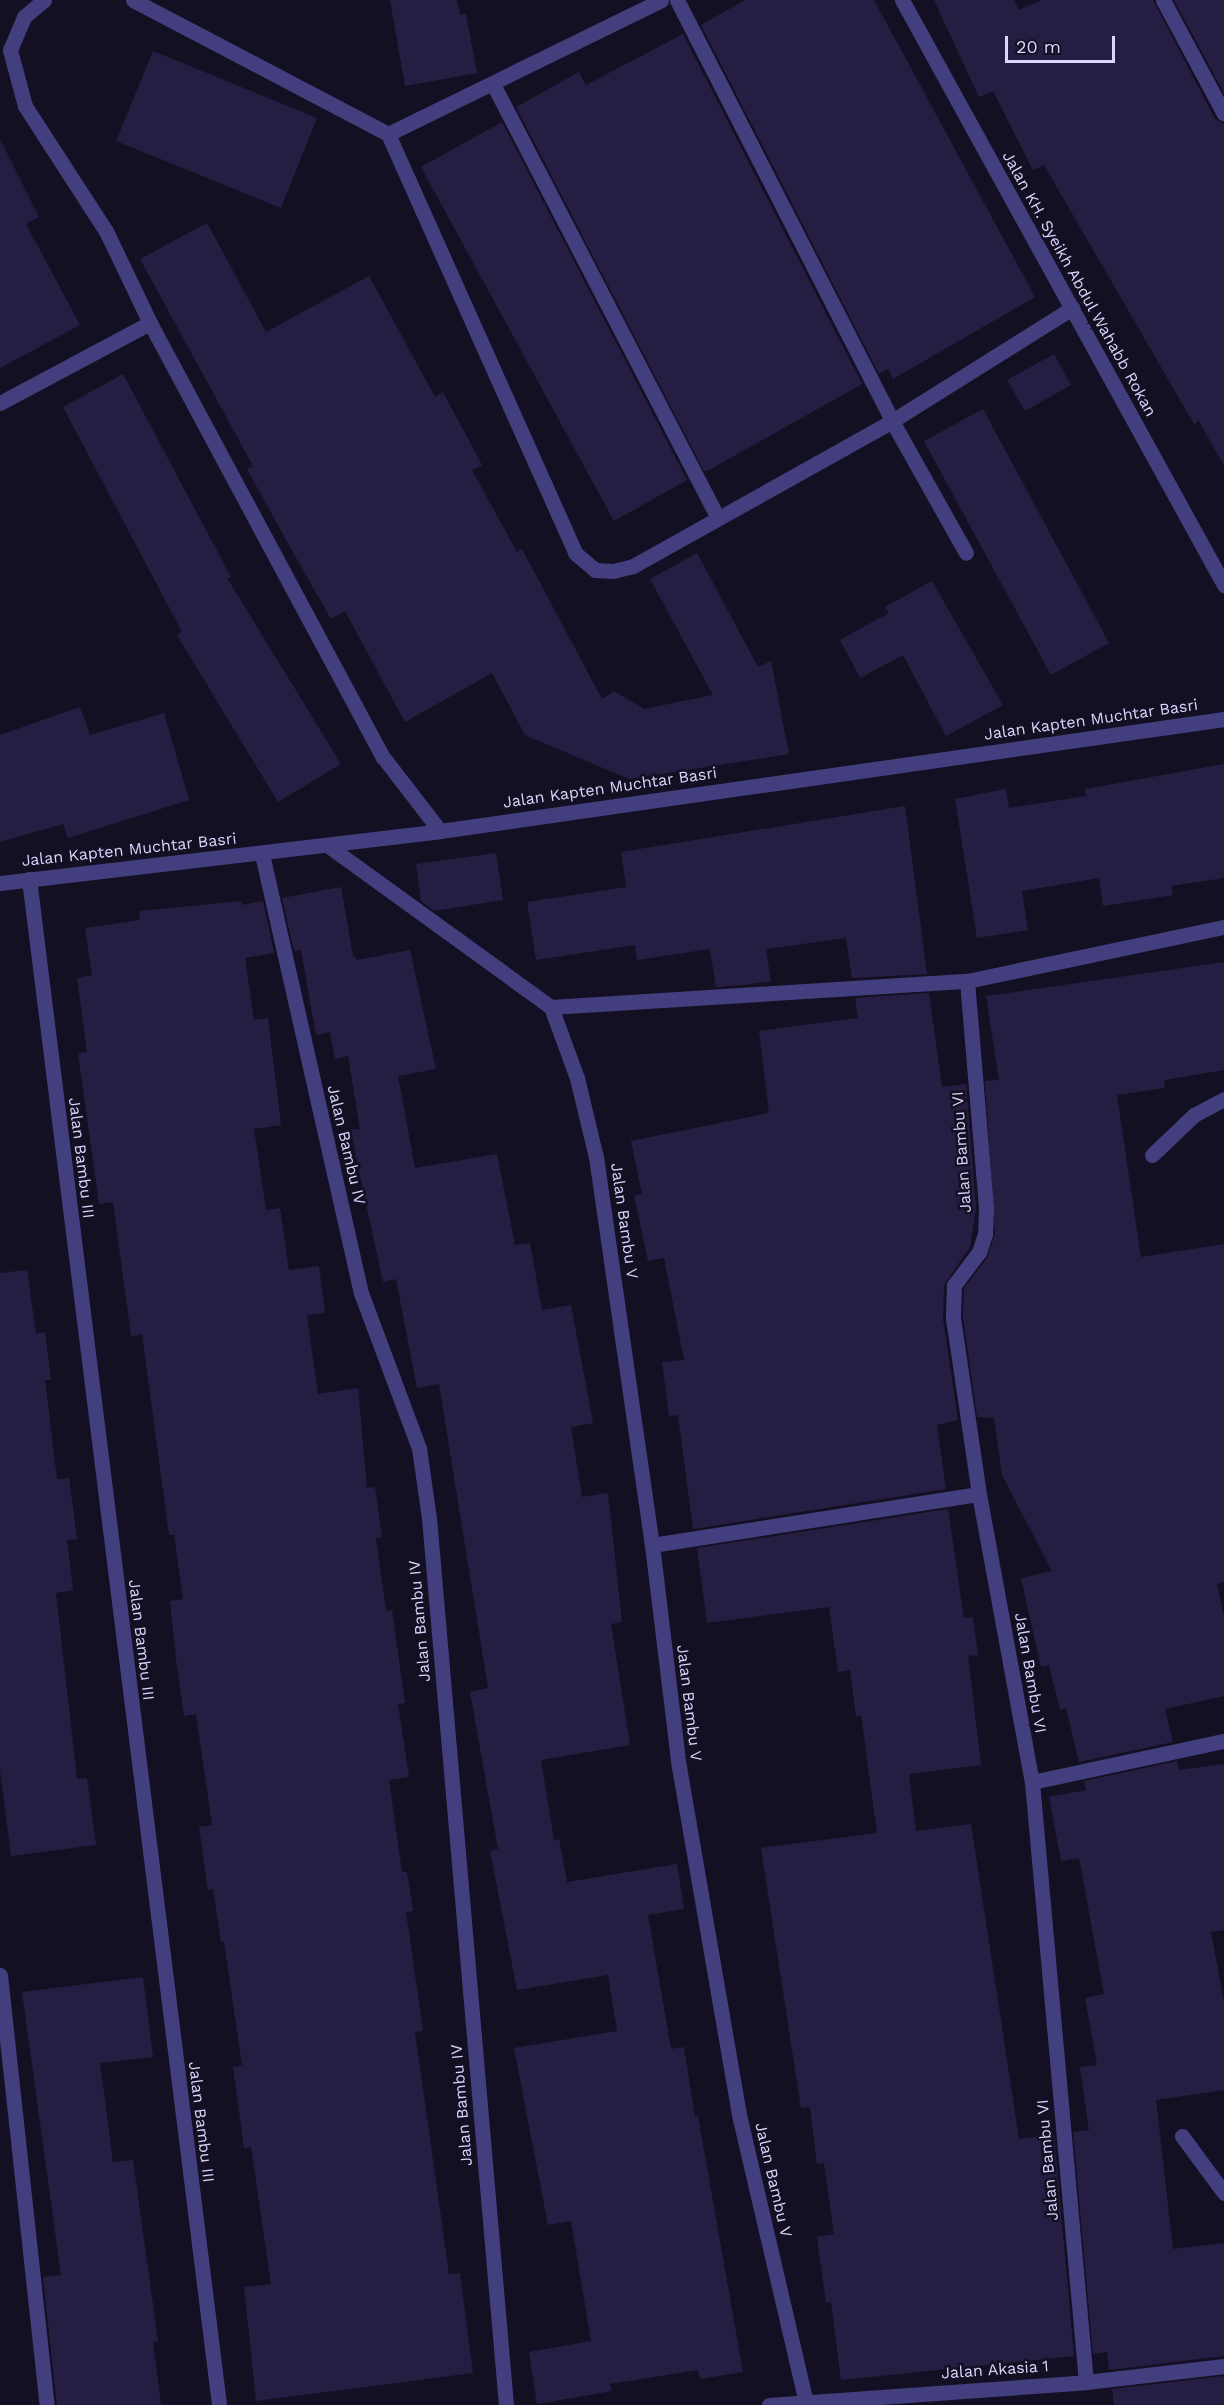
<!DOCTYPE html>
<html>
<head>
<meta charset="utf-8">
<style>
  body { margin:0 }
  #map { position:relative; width:1224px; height:2405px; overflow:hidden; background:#141023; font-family:"Work Sans",sans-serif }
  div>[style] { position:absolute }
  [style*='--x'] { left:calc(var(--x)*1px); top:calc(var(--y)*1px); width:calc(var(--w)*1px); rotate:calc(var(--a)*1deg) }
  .building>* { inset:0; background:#261e42 }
  .lane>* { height:15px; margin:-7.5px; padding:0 7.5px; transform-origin:7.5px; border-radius:7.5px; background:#433f7e }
  .street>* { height:15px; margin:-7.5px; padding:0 7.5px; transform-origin:7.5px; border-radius:7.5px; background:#433f7e }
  span { translate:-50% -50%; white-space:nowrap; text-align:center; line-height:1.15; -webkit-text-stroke:5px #141023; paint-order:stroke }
  .street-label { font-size:16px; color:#dad5fc }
  .scale { position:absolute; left:1005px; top:36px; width:110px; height:27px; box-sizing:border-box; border:3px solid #dad5fc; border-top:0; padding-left:8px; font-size:18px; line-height:21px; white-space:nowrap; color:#dad5fc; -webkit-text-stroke:4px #141023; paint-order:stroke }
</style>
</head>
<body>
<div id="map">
  <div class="building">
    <div style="clip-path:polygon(390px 0,457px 0,460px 15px,466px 14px,477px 73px,405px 86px)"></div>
    <div style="clip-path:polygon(745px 0,874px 0,1035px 297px,893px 379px,888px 369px,879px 374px,701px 25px)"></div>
    <div style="clip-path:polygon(934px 0,1014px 0,1019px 10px,1042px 0,1153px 0,1215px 119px,1224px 124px,1224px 466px,1199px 421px,1194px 424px,1044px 165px,1033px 170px,993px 91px,979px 97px)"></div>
    <div style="clip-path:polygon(1174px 0,1224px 0,1224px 93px)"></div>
    <div style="clip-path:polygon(683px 34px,862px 384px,709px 470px,704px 471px,516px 107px,579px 72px,586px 85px)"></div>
    <div style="clip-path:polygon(153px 51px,317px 118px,281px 208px,116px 141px)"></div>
    <div style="clip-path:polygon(502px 122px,687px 480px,614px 521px,421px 167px)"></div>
    <div style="clip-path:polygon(0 139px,39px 217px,26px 224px,80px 325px,0 368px)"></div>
    <div style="clip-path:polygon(207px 223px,266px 332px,369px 276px,435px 397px,443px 392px,482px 465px,472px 470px,517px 552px,522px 549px,602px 699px,614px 691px,644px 709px,713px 695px,650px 579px,697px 553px,758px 667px,771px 661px,789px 754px,629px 779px,525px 735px,492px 673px,405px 722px,345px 611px,331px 619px,290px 547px,247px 469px,253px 466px,140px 259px)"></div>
    <div style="clip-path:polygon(1054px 354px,1071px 385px,1025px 411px,1007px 380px)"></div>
    <div style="clip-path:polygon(123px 374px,231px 577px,227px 578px,341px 764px,278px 802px,177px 635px,182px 632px,63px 407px)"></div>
    <div style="clip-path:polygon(983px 409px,1109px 643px,1051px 675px,924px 441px)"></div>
    <div style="clip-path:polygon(932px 581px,1003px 705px,946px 736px,903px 655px,860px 678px,840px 640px,889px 613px,885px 607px)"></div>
    <div style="clip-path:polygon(80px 707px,90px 735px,164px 713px,189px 800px,68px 838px,63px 824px,0 842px,0 735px)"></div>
    <div style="clip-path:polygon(1224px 764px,1224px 878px,1171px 886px,1173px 895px,1103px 906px,1099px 878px,1022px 891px,1028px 930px,977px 938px,955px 799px,1006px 789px,1009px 808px,1086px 796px,1085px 789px)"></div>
    <div style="clip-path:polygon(905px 806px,927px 974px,852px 978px,846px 938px,766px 949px,771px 981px,743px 985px,716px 987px,710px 949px,637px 960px,635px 945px,536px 960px,527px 902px,626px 887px,621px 852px)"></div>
    <div style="clip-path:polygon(496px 853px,503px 900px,434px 911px,421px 901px,416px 864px)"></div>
    <div style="clip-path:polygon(341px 887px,353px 956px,357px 960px,410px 950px,436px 1069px,398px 1076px,415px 1168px,497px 1154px,515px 1245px,530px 1243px,542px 1310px,571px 1305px,593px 1423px,571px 1427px,582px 1497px,608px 1493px,622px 1622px,611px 1624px,630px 1745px,541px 1760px,554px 1840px,559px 1839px,567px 1882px,677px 1864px,684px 1909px,648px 1915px,671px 2049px,684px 2047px,695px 2117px,698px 2116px,743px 2372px,700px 2379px,698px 2370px,610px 2384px,612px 2391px,537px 2404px,529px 2352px,591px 2341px,571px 2221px,548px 2225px,514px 2048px,617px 2031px,608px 1975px,517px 1990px,490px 1851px,498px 1849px,470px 1692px,488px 1688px,439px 1384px,417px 1388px,396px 1279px,383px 1282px,359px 1172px,351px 1130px,360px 1129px,348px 1056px,335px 1059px,330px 1032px,316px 1035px,301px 950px,294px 951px,282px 898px)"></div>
    <div style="clip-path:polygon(242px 901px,242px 905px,263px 901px,274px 953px,245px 958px,254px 1020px,268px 1018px,281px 1125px,254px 1129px,266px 1210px,280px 1208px,289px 1270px,319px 1266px,325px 1313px,307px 1315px,318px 1394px,358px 1388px,367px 1488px,375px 1487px,382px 1537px,376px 1538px,386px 1611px,392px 1610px,405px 1703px,398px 1704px,409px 1777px,389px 1780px,402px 1872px,407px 1872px,413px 1911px,406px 1912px,423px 2031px,415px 2032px,449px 2274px,460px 2273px,473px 2373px,256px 2401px,244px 2287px,271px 2284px,251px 2147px,244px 2148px,233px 2067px,242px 2065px,224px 1942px,221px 1942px,213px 1889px,208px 1890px,199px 1827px,212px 1825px,196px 1714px,184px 1716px,176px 1659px,170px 1601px,183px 1599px,174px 1535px,169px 1535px,142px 1334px,131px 1336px,113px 1202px,99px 1204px,78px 1053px,87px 1052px,77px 978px,92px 975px,85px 928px,140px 920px,139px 911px)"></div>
    <div style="clip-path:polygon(1224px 962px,1224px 1070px,1164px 1080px,1165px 1088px,1117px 1095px,1141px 1257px,1224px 1244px,1224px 1582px,1217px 1584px,1224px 1616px,1224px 1696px,1165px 1709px,1173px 1742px,1079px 1762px,1066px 1708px,1060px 1710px,1049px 1665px,1041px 1667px,1021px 1578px,1052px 1571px,1002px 1475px,994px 1418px,977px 1417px,963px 1317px,964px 1288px,987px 1258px,995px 1234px,985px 1081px,999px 1080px,986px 996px)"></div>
    <div style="clip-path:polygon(929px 993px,942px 1087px,966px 1084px,976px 1208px,970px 1247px,944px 1285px,943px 1319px,958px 1420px,937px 1425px,946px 1489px,693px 1529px,678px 1415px,669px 1416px,662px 1362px,684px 1360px,664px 1258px,648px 1261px,634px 1195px,642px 1194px,631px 1141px,769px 1113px,759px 1031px,858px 1018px,855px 998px)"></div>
    <div style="clip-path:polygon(27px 1270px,36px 1334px,45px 1332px,51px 1380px,45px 1380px,57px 1479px,69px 1478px,77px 1539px,67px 1540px,73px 1590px,56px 1593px,77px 1779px,87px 1778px,96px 1845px,11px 1856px,0 1770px,0 1273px)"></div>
    <div style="clip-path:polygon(948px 1509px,964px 1618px,973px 1617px,978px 1655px,968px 1656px,981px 1765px,909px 1774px,916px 1831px,971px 1824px,1019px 2139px,1054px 2135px,1074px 2356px,841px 2380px,831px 2302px,826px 2303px,817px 2237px,834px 2234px,824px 2163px,817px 2164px,810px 2107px,801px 2108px,761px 1848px,877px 1833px,861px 1715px,856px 1716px,850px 1670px,838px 1672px,829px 1607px,707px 1623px,697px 1548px)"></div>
    <div style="clip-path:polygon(1177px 1761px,1179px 1770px,1224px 1764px,1224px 1930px,1211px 1932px,1224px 2003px,1224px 2090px,1156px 2100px,1173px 2249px,1224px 2243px,1224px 2356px,1109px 2370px,1107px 2352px,1093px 2354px,1073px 2132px,1089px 2130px,1080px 2067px,1097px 2065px,1085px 1998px,1104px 1994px,1079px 1858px,1061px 1861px,1049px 1797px,1086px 1790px,1084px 1781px)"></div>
    <div style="clip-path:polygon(143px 1977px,153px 2057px,100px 2063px,113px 2162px,133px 2160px,158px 2341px,153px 2342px,161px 2405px,57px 2405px,43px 2277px,61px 2275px,22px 1992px)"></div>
    <div style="clip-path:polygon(1224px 2376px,1224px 2405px,1114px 2405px,1112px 2389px)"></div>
  </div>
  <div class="lane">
    <div style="--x:892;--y:421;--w:151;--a:60.7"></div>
    <div style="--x:1152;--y:1155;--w:58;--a:-43.6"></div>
    <div style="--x:1194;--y:1115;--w:34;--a:-28"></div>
    <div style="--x:1182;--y:2136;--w:71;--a:53.6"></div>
  </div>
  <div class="street">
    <div style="--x:44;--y:0;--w:26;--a:140"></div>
    <div style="--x:24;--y:17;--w:36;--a:113"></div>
    <div style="--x:10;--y:50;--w:58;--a:75"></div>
    <div style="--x:25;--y:106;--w:149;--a:57.1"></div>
    <div style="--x:106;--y:231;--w:102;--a:64.4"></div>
    <div style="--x:150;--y:323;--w:493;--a:61.8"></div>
    <div style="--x:383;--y:757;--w:93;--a:52.4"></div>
    <div style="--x:133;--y:0;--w:288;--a:27.7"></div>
    <div style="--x:388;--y:134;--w:304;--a:-26.1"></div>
    <div style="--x:677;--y:0;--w:473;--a:62.9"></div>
    <div style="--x:902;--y:0;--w:668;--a:61.17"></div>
    <div style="--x:1163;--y:0;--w:129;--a:61.8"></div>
    <div style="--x:493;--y:84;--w:489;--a:62.6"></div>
    <div style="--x:388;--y:134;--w:459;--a:65.9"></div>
    <div style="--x:575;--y:553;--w:26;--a:40"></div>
    <div style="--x:595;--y:570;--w:18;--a:3"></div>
    <div style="--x:613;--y:571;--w:21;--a:-14"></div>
    <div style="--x:633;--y:566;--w:297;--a:-29.2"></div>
    <div style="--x:892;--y:421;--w:213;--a:-32.1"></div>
    <div style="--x:0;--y:403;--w:170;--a:-28.1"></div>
    <div style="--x:327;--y:845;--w:276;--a:35.9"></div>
    <div style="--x:551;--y:1007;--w:417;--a:-3.6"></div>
    <div style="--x:967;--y:981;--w:263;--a:-11.9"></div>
    <div style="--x:262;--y:854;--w:450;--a:77.3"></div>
    <div style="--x:361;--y:1293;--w:165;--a:69.5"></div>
    <div style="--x:419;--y:1448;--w:71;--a:81.9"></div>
    <div style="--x:429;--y:1518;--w:890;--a:85.04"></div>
    <div style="--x:29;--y:879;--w:1538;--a:82.9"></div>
    <div style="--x:0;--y:883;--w:443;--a:-6.7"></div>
    <div style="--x:440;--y:831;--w:792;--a:-8.13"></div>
    <div style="--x:967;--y:981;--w:228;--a:85.2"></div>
    <div style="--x:986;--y:1208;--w:26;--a:92"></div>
    <div style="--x:985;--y:1234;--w:19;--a:108"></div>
    <div style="--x:979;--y:1252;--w:41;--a:127.1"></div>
    <div style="--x:954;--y:1285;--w:33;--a:92"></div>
    <div style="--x:953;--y:1318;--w:178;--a:81.6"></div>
    <div style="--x:979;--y:1494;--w:293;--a:79.6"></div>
    <div style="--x:1032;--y:1782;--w:602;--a:84.86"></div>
    <div style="--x:551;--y:1007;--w:76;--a:69.9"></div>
    <div style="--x:577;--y:1078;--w:81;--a:76.5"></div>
    <div style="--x:596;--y:1157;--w:392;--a:81.8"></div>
    <div style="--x:652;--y:1545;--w:224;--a:83.1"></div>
    <div style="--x:679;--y:1767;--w:357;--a:80.2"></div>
    <div style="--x:740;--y:2119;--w:291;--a:76.9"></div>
    <div style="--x:652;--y:1545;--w:331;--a:-8.9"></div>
    <div style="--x:1032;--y:1782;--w:196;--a:-12.1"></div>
    <div style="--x:0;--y:1975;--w:433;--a:83.8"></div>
    <div style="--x:769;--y:2405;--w:318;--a:-4.1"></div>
    <div style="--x:1086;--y:2382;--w:139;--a:-6.6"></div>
  </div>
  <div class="street-label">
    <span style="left:1079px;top:284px;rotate:61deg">Jalan KH. Syeikh Abdul Wahabb Rokan</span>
    <span style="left:1091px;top:720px;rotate:-8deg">Jalan Kapten Muchtar Basri</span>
    <span style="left:610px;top:788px;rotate:-8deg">Jalan Kapten Muchtar Basri</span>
    <span style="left:129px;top:850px;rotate:-6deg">Jalan Kapten Muchtar Basri</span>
    <span style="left:346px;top:1145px;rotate:77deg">Jalan Bambu IV</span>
    <span style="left:962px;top:1152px;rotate:-94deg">Jalan Bambu VI</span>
    <span style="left:81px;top:1158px;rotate:83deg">Jalan Bambu III</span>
    <span style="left:624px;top:1221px;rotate:82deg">Jalan Bambu V</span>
    <span style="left:420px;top:1621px;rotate:-95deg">Jalan Bambu IV</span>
    <span style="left:141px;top:1640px;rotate:83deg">Jalan Bambu III</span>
    <span style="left:1030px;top:1673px;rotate:80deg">Jalan Bambu VI</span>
    <span style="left:689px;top:1703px;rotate:83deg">Jalan Bambu V</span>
    <span style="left:462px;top:2105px;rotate:-95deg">Jalan Bambu IV</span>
    <span style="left:201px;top:2122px;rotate:83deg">Jalan Bambu III</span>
    <span style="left:1048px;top:2160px;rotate:-95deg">Jalan Bambu VI</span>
    <span style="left:773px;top:2180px;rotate:77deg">Jalan Bambu V</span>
    <span style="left:995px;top:2370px;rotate:-4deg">Jalan Akasia 1</span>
  </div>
  <div class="scale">20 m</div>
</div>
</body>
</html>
